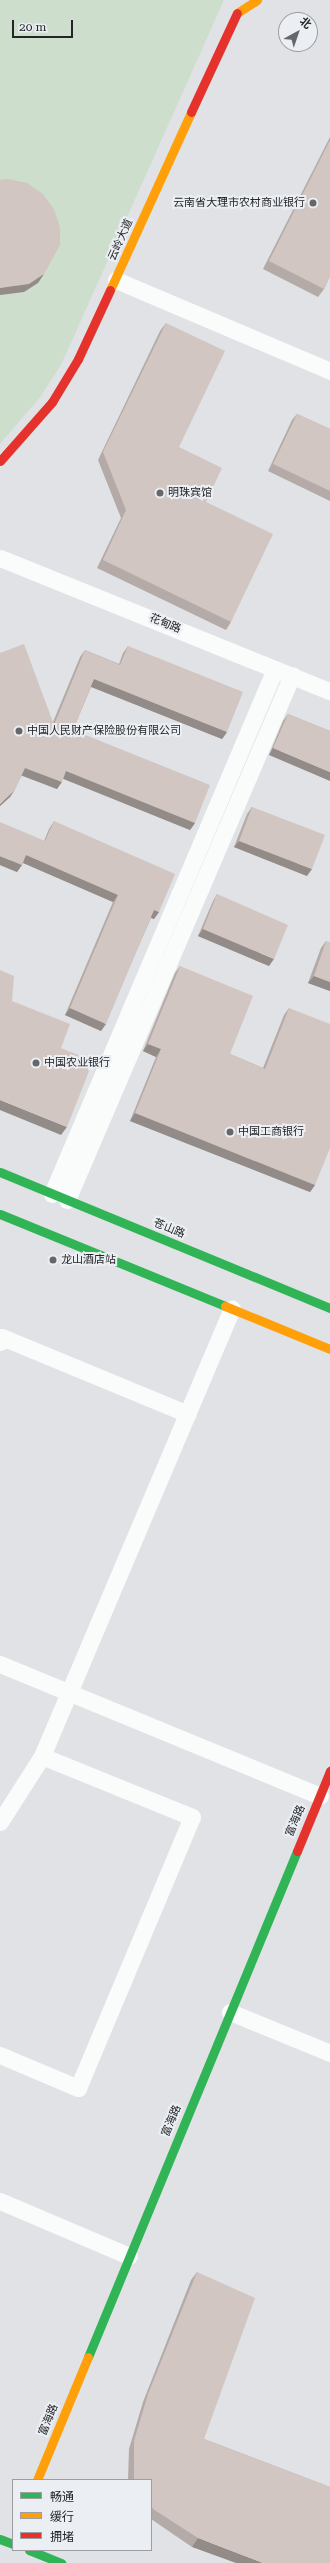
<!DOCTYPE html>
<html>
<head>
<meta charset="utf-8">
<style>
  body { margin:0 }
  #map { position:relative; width:330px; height:2563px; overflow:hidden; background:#e0e2e5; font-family:"Roboto Serif","Noto Sans SC",serif }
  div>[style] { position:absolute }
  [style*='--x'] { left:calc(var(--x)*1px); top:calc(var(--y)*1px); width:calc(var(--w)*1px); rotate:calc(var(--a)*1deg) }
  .green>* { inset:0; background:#cedecc }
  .street>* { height:17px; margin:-8.5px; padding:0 8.5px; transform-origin:8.5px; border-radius:8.5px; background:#fafbfb }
  .fast>* { height:9px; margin:-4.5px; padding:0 4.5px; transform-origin:4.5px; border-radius:4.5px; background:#30b455 }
  .slow>* { height:9px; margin:-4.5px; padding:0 4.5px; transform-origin:4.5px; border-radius:4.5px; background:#ff9f0a }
  .jam>* { height:9px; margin:-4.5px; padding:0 4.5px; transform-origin:4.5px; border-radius:4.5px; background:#e5322d }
  .wall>* { inset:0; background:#b4aaa7 }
  .shaded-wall>* { inset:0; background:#928b88 }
  .building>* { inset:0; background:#d1c6c2 }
  .dots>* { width:11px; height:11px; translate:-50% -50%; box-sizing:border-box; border:2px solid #ebeff4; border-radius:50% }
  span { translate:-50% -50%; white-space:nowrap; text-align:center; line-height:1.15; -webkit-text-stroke:4px #ebeff4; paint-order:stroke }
  .poi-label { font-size:11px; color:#242527 }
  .right { translate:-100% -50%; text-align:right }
  .left { translate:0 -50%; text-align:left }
  .street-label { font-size:11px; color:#242527 }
  .legend { position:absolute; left:12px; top:2479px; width:140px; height:72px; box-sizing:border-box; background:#ebeff4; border:1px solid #9b9ea2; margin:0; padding:5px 7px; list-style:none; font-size:12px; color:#242527 }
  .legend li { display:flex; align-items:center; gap:8px; height:20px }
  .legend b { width:20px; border:1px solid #9b9ea2 }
  .north { position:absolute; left:278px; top:12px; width:40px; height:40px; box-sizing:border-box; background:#ebeff4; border:1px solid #9b9ea2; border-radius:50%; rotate:40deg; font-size:11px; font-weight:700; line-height:16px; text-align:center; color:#242527 }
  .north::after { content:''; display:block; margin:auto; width:14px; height:18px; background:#66676a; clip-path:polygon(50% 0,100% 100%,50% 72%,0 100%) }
  .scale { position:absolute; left:12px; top:20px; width:61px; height:18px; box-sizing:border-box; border:2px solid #242527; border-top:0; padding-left:5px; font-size:12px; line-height:14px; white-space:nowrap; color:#242527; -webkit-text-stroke:3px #ebeff4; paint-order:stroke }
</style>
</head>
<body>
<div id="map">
  <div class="green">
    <div style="clip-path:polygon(0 0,224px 0,62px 363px,41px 396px,0 444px)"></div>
  </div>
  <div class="street">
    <div style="--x:116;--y:280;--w:233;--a:23"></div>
    <div style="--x:0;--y:558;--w:356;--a:22"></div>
    <div style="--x:52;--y:1194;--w:570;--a:-66.99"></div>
    <div style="--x:67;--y:1200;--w:571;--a:-66.8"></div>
    <div style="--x:0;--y:1342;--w:5;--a:-68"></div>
    <div style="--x:2;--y:1337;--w:201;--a:22.5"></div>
    <div style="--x:0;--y:1664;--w:346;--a:22.4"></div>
    <div style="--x:0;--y:1822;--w:78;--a:-57.5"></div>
    <div style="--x:42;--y:1756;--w:486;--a:-67"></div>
    <div style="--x:230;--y:2012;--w:108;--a:22.3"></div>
    <div style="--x:0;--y:2055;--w:85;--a:22.9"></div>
    <div style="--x:78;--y:2088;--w:294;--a:-67.2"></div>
    <div style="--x:192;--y:1817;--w:162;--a:-157.9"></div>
    <div style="--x:0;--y:2201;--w:140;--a:23.1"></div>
  </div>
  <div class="fast">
    <div style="--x:0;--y:1172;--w:357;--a:22.4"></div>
    <div style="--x:0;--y:1214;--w:243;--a:22.2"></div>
    <div style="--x:88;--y:2357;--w:547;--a:-67.56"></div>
    <div style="--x:0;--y:2539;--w:14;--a:21"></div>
    <div style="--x:29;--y:2550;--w:35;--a:22"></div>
  </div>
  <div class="slow">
    <div style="--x:237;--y:13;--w:24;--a:-33"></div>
    <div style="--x:110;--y:290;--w:196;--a:-65.5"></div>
    <div style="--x:225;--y:1306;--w:113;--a:22.3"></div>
    <div style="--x:37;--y:2480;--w:133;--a:-67.5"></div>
  </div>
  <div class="jam">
    <div style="--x:191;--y:112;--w:109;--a:-65.1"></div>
    <div style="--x:0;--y:461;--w:79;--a:-48.6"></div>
    <div style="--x:52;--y:402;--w:50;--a:-58.8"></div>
    <div style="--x:78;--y:359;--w:76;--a:-65.1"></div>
    <div style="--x:297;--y:1851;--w:87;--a:-67.6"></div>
  </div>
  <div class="wall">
    <div style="clip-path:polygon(330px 137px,330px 276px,324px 289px,318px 297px,263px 269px)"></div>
    <div style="clip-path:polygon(166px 323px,179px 447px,206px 502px,231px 622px,226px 630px,97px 568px,121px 518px,98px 460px,160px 331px)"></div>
    <div style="clip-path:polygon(297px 414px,330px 429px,330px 501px,268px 471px,292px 420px)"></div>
    <div style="clip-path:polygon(128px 646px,227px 732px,222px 739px,91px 687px,73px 730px,195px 823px,190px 830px,63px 778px,57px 789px,22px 775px,10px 797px,0 806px,53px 722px,80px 657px,85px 650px,119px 664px,123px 653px)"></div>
    <div style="clip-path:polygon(288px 714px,330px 731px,269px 755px,283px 721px)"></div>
    <div style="clip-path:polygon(252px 807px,307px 876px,234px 847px,247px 814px)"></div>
    <div style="clip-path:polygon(54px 821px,159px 912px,154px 919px,151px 918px,101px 1031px,65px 1015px,113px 902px,23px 863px,17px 872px,0 865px,44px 841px,49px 829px)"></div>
    <div style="clip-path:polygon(217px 894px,269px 966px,198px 936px,213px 901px)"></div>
    <div style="clip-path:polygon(326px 941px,330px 991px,308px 983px,321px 948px)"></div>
    <div style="clip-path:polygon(180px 966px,230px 1054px,263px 1068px,284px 1015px,289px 1008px,315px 1185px,310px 1192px,130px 1121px,156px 1057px,143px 1051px,175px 973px)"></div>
    <div style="clip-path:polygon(197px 2272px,204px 2439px,330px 2487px,192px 2547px,151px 2519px,151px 2480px,128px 2480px,129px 2449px,143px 2402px,191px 2280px)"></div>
  </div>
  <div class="shaded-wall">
    <div style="clip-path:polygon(44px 274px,38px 283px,24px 292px,0 295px,0 288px)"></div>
    <div style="clip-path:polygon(94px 679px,227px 732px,222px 739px,89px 686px)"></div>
    <div style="clip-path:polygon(273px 748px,330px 772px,330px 781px,269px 755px)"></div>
    <div style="clip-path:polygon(25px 768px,62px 782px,57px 789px,20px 775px)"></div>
    <div style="clip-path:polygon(66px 771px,195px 823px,190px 830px,61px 778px)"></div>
    <div style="clip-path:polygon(15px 790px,10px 797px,0 806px,0 804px)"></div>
    <div style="clip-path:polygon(239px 841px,312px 869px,307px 876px,234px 847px)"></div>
    <div style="clip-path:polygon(26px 855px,118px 895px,113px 902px,21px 862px)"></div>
    <div style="clip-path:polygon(0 856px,22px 865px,17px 872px,0 865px)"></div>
    <div style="clip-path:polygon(154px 910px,159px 912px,154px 919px,149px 917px)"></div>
    <div style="clip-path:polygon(203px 929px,274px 959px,269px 966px,198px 936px)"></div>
    <div style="clip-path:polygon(314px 976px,330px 982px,330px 991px,308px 983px)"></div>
    <div style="clip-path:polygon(70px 1008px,106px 1024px,101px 1031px,65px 1015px)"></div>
    <div style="clip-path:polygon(148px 1044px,161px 1049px,156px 1057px,143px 1051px)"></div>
    <div style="clip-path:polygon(0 1100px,67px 1127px,61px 1135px,0 1110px)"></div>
    <div style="clip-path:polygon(135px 1113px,315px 1185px,310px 1192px,130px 1121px)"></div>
    <div style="clip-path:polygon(198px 2538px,263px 2563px,236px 2563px,192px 2547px)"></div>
  </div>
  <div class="building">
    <div style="clip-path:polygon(330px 140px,330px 276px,324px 289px,269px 261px)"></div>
    <div style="clip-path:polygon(8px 179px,27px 183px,43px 194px,54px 209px,60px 227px,60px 245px,44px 274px,29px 284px,0 288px,0 180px)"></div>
    <div style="clip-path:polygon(166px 323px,225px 351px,179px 447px,222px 468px,206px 502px,273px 534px,231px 622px,103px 560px,126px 510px,103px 452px)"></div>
    <div style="clip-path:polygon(297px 414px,330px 429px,330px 491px,273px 464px)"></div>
    <div style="clip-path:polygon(24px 644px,54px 725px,85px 650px,120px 665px,128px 646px,243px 692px,227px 732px,94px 679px,73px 730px,210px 785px,195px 823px,66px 771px,62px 782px,25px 768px,15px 790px,0 804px,0 653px)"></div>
    <div style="clip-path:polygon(288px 714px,330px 731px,330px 772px,273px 748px)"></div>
    <div style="clip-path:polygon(252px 807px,325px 835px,312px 869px,239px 841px)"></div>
    <div style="clip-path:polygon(54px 821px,175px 874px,159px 912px,154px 910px,106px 1024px,70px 1008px,118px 895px,26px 855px,22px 865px,0 856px,0 822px,45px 841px)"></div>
    <div style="clip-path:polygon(217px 894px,288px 925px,274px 959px,203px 929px)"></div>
    <div style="clip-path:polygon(326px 941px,330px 942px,330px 982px,314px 976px)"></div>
    <div style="clip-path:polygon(180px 966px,253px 996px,230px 1054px,265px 1069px,289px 1008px,330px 1024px,330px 1148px,315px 1185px,135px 1113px,161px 1049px,148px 1044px)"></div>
    <div style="clip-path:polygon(0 970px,14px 976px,12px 1001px,70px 1024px,61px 1048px,93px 1061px,67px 1127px,0 1100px)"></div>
    <div style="clip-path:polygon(197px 2272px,255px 2298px,204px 2439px,330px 2487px,330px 2563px,263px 2563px,198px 2538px,153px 2509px,151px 2505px,151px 2480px,134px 2480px,134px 2441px,148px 2394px)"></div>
  </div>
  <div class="dots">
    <div style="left:313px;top:203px;background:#66676a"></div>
    <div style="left:160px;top:493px;background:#66676a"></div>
    <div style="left:19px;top:731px;background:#66676a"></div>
    <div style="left:36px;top:1063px;background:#66676a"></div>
    <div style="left:230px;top:1132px;background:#66676a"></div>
    <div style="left:53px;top:1260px;background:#66676a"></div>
  </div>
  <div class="poi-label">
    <span class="right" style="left:305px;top:203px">云南省大理市农村商业银行</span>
    <span class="left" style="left:168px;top:493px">明珠宾馆</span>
    <span class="left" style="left:27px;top:731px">中国人民财产保险股份有限公司</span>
    <span class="left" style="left:44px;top:1063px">中国农业银行</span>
    <span class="left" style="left:238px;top:1132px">中国工商银行</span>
    <span class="left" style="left:61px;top:1260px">龙山酒店站</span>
  </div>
  <div class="street-label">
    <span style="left:121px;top:240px;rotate:-66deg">云岭大道</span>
    <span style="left:165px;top:624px;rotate:22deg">花甸路</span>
    <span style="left:169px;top:1229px;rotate:22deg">苍山路</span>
    <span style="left:296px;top:1821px;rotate:-67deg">富海路</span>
    <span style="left:172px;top:2121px;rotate:-67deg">富海路</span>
    <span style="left:49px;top:2420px;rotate:-68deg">富海路</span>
  </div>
  <ul class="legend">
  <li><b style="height:5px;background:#30b455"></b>畅通</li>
  <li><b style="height:5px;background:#ff9f0a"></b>缓行</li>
  <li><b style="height:5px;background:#e5322d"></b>拥堵</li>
  </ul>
  <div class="north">北</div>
  <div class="scale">20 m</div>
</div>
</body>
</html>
